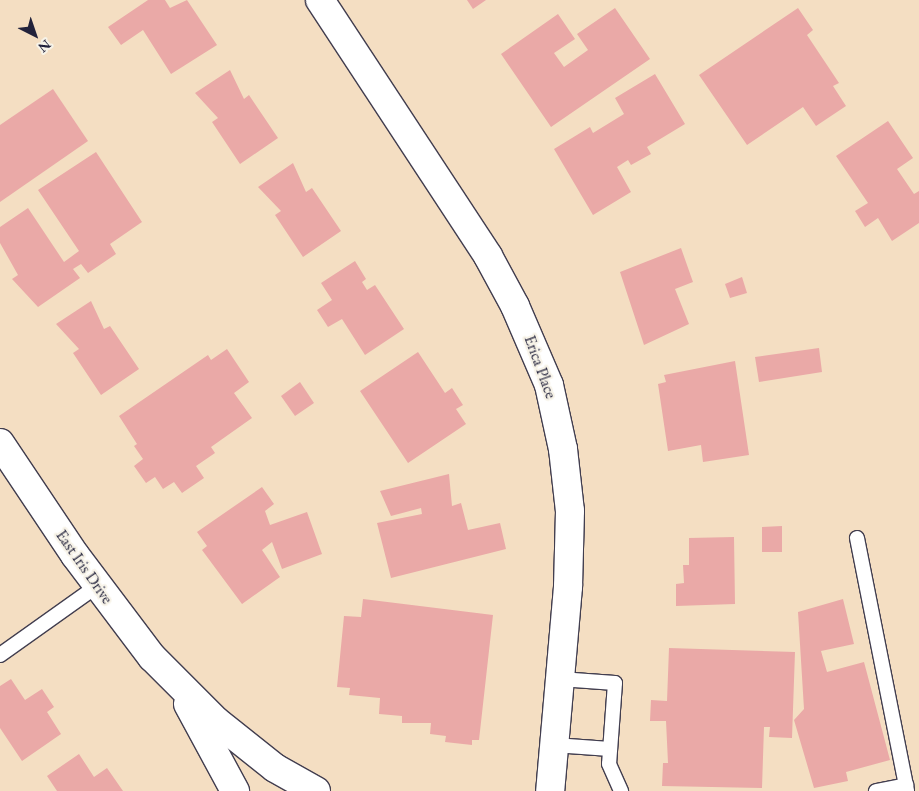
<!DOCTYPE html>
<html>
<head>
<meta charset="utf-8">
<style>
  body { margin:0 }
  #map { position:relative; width:919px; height:791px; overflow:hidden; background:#f4dec2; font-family:"EB Garamond",serif }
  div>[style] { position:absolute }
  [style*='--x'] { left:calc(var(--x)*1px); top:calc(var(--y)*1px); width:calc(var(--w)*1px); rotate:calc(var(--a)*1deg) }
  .building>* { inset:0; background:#eaa9a7 }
  .roads { filter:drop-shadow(1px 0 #423e4f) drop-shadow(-1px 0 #423e4f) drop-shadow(0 1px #423e4f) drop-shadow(0 -1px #423e4f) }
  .service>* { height:14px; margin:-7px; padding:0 7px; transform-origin:7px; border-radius:7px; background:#fff }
  .minor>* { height:28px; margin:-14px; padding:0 14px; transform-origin:14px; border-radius:14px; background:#fff }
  span { translate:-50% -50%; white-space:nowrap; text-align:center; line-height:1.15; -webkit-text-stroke:4.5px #f7f3e8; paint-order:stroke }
  .street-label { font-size:16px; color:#22223b }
  .north { position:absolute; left:10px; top:10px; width:50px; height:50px; -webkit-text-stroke:4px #f7f3e8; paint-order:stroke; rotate:139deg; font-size:14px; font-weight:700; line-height:20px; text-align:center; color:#22223b }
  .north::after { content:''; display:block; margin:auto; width:18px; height:22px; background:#22223b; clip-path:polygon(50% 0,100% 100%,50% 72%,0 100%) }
</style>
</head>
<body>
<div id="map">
  <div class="building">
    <div style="clip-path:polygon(148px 0,165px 0,170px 8px,187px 0,217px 45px,171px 74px,143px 30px,121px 45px,108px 27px)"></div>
    <div style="clip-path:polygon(467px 0,486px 0,473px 9px)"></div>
    <div style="clip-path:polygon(615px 8px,650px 59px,551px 127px,501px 54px,558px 14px,575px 39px,554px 53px,564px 67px,588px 50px,577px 34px)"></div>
    <div style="clip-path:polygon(798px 8px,813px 30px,807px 35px,839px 83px,833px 86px,846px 106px,816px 126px,803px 107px,747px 145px,699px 75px)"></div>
    <div style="clip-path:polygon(230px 70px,244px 99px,249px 95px,278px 138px,240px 164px,212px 122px,218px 118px,195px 93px)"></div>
    <div style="clip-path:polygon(655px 74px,685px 124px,647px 147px,651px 154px,631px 165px,628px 160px,617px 167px,631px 192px,593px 215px,554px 149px,590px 127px,593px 133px,624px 114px,615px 98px)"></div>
    <div style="clip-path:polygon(53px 89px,88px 141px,0 202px,0 125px)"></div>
    <div style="clip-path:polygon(888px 121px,913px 158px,897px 169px,914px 194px,919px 191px,919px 223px,892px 241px,878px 218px,865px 227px,855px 211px,868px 203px,836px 156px)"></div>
    <div style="clip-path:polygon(96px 152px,142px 222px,110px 244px,116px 254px,88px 273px,81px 264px,73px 269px,80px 278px,38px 307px,12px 279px,18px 275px,0 243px,0 227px,28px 208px,64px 262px,79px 251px,38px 190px)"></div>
    <div style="clip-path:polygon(293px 163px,306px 192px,312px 188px,341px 231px,303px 257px,275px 215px,281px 211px,258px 187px)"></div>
    <div style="clip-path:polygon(681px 248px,693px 282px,675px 289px,689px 324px,644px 345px,620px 272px)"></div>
    <div style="clip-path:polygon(355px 261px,366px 279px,362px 282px,367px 290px,375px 285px,404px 329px,365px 355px,342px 319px,328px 327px,317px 310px,332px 300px,321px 283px)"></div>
    <div style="clip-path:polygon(742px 277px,747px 293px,730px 298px,725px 284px)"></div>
    <div style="clip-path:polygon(91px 301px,104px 329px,110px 326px,139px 369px,101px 395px,73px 353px,79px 349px,56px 324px)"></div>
    <div style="clip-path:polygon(819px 348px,822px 372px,759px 382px,755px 357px)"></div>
    <div style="clip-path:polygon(227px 349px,249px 382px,234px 393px,252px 418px,211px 447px,215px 453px,196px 466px,204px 478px,182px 493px,174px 482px,163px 489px,155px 477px,146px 483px,134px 466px,143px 459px,134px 446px,137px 444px,119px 416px,208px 355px,211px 360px)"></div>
    <div style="clip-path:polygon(418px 352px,445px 393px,452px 388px,463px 405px,456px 409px,466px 424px,408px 463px,360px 391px)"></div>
    <div style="clip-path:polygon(735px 361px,749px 455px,703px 462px,701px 445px,668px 451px,658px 384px,666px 382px,664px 375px)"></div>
    <div style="clip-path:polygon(300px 382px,314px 403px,295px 416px,281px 396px)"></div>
    <div style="clip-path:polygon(449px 474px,452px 506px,461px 503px,468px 530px,500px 523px,506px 549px,391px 578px,377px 523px,422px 514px,421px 508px,391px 516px,380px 491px)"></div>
    <div style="clip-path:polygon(262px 487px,274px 504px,265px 511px,270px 525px,307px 512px,322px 554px,282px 569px,272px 542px,262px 550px,280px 577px,242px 604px,202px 550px,207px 546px,197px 532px)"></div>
    <div style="clip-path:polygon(782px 526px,782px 552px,762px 552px,762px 527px)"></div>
    <div style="clip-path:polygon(734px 537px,735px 604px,676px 606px,676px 584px,684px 583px,683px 565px,689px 565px,689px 538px)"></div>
    <div style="clip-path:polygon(363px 599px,493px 615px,479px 740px,472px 740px,472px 745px,445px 742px,446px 736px,430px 734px,431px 723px,402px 723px,402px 716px,379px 714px,380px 698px,349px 695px,350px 688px,337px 687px,344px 616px,361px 617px)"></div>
    <div style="clip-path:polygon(843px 599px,854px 644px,821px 651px,827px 672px,864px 662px,890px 760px,846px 772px,848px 781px,814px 788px,794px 720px,804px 709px,798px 612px)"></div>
    <div style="clip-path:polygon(669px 648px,795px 652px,792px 738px,769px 737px,770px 727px,764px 727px,762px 788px,662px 786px,663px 763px,668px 763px,666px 721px,650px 721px,651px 700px,667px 701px)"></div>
    <div style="clip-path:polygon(11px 679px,25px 700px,42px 689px,54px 707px,47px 712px,61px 734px,22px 761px,0 728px,0 686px)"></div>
    <div style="clip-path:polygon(79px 754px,94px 777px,107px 768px,123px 791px,57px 791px,47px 776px)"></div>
  </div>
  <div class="roads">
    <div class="service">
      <div style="--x:857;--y:538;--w:258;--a:78.8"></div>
      <div style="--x:0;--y:655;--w:119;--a:-35.4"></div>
      <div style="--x:560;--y:679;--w:55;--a:4.2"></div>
      <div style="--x:615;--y:683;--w:81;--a:94.2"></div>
      <div style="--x:609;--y:764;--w:30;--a:66"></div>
      <div style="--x:554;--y:745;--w:56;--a:4.1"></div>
      <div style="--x:876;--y:791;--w:31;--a:-11"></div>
    </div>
    <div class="minor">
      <div style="--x:320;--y:0;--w:306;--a:56.7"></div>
      <div style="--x:488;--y:256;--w:57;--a:61.6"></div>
      <div style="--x:515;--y:306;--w:86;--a:66.7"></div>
      <div style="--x:549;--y:385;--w:66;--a:77.7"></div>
      <div style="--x:563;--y:449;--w:62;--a:83.6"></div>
      <div style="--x:570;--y:511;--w:76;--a:91.5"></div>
      <div style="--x:568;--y:587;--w:205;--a:95"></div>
      <div style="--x:0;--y:443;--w:135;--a:56.2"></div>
      <div style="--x:75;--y:555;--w:128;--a:53"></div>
      <div style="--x:152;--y:657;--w:91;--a:45"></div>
      <div style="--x:216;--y:721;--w:75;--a:38.5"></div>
      <div style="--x:275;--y:768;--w:47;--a:29.3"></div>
      <div style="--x:188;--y:704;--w:99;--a:61.6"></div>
    </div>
  </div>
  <div class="street-label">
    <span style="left:540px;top:367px;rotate:70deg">Erica Place</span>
    <span style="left:84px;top:567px;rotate:55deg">East Iris Drive</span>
  </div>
  <div class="north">N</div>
</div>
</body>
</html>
